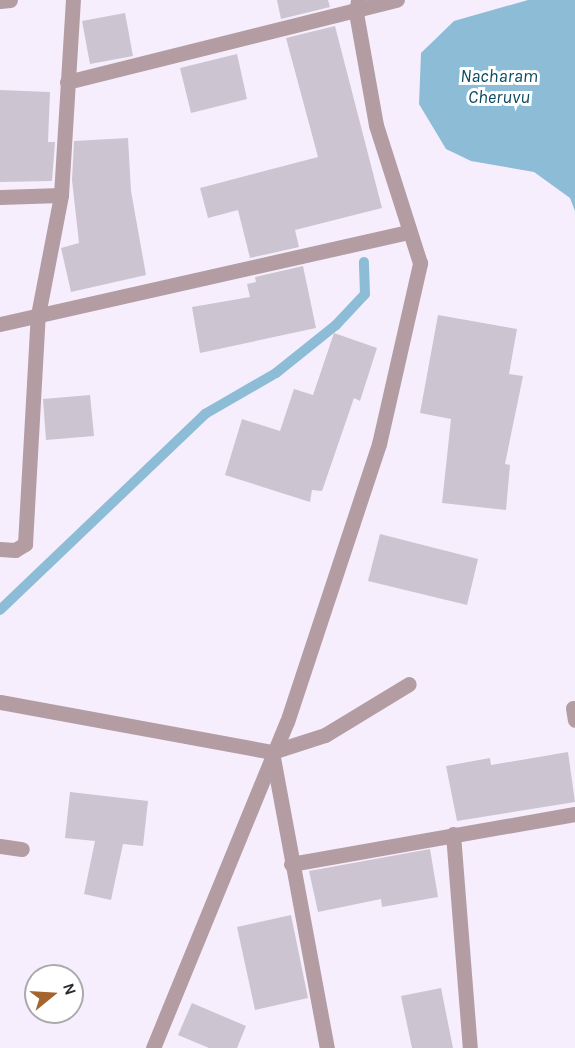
<!DOCTYPE html>
<html>
<head>
<meta charset="utf-8">
<style>
  body { margin:0 }
  #map { position:relative; width:575px; height:1048px; overflow:hidden; background:#f7eefd; font-family:Karla,sans-serif }
  div>[style] { position:absolute }
  [style*='--x'] { left:calc(var(--x)*1px); top:calc(var(--y)*1px); width:calc(var(--w)*1px); rotate:calc(var(--a)*1deg) }
  .water>* { inset:0; background:#8dbdd6 }
  .stream>* { height:10px; margin:-5px; padding:0 5px; transform-origin:5px; border-radius:5px; background:#8dbdd6 }
  .building>* { inset:0; background:#cdc4d2 }
  .minor>* { height:15px; margin:-7.5px; padding:0 7.5px; transform-origin:7.5px; border-radius:7.5px; background:#b49da2 }
  .tertiary>* { height:15px; margin:-7.5px; padding:0 7.5px; transform-origin:7.5px; border-radius:7.5px; background:#b49da2 }
  span { translate:-50% -50%; white-space:nowrap; text-align:center; line-height:1.15; -webkit-text-stroke:6px #fff; paint-order:stroke }
  .water-label { font-size:18px; color:#094963; font-style:italic }
  .north { position:absolute; left:24px; top:964px; width:60px; height:60px; box-sizing:border-box; background:#fff; border:2px solid #aba9ac; border-radius:50%; rotate:72deg; font-size:16px; font-weight:700; line-height:24px; text-align:center; color:#2c292f }
  .north::after { content:''; display:block; margin:auto; width:21px; height:27px; background:#a5642e; clip-path:polygon(50% 0,100% 100%,50% 72%,0 100%) }
</style>
</head>
<body>
<div id="map">
  <div class="water">
    <div style="clip-path:polygon(528px 0,575px 0,575px 211px,570px 198px,534px 172px,471px 161px,446px 149px,419px 104px,421px 53px,454px 21px)"></div>
  </div>
  <div class="stream">
    <div style="--x:0;--y:610;--w:284;--a:-43.7"></div>
    <div style="--x:205;--y:414;--w:82;--a:-30"></div>
    <div style="--x:276;--y:373;--w:77;--a:-38.7"></div>
    <div style="--x:336;--y:325;--w:42;--a:-46.9"></div>
    <div style="--x:365;--y:294;--w:32;--a:-92"></div>
  </div>
  <div class="building">
    <div style="clip-path:polygon(277px 0,328px 0,330px 7px,281px 19px)"></div>
    <div style="clip-path:polygon(125px 13px,133px 56px,90px 64px,82px 21px)"></div>
    <div style="clip-path:polygon(335px 26px,382px 208px,295px 230px,299px 247px,250px 258px,238px 210px,208px 218px,200px 188px,318px 157px,286px 38px)"></div>
    <div style="clip-path:polygon(237px 54px,247px 99px,191px 113px,180px 68px)"></div>
    <div style="clip-path:polygon(0 90px,50px 92px,48px 142px,55px 142px,52px 181px,0 182px)"></div>
    <div style="clip-path:polygon(128px 138px,131px 191px,146px 275px,71px 292px,61px 248px,79px 243px,72px 180px,74px 141px)"></div>
    <div style="clip-path:polygon(303px 266px,316px 328px,200px 353px,192px 307px,250px 297px,247px 284px,256px 282px,255px 277px)"></div>
    <div style="clip-path:polygon(438px 315px,517px 329px,509px 374px,523px 376px,505px 464px,510px 465px,506px 510px,442px 503px,451px 419px,420px 413px)"></div>
    <div style="clip-path:polygon(334px 333px,377px 348px,360px 401px,354px 398px,322px 491px,312px 490px,310px 502px,225px 475px,242px 419px,280px 431px,294px 389px,313px 395px)"></div>
    <div style="clip-path:polygon(90px 395px,94px 436px,46px 440px,43px 399px)"></div>
    <div style="clip-path:polygon(380px 534px,478px 559px,467px 605px,368px 581px)"></div>
    <div style="clip-path:polygon(568px 752px,575px 802px,457px 821px,446px 766px,490px 758px,491px 765px)"></div>
    <div style="clip-path:polygon(70px 792px,148px 801px,143px 846px,123px 844px,111px 900px,84px 894px,95px 841px,65px 838px)"></div>
    <div style="clip-path:polygon(430px 849px,438px 897px,382px 907px,381px 899px,318px 912px,309px 871px)"></div>
    <div style="clip-path:polygon(291px 915px,308px 998px,255px 1010px,237px 927px)"></div>
    <div style="clip-path:polygon(441px 988px,453px 1048px,412px 1048px,401px 996px)"></div>
    <div style="clip-path:polygon(192px 1003px,246px 1026px,237px 1048px,209px 1048px,178px 1035px)"></div>
  </div>
  <div class="minor">
    <div style="--x:0;--y:1;--w:10;--a:-6"></div>
    <div style="--x:67;--y:82;--w:340;--a:-14"></div>
    <div style="--x:0;--y:197;--w:61;--a:-1.9"></div>
    <div style="--x:0;--y:324;--w:419;--a:-12.7"></div>
    <div style="--x:0;--y:549;--w:15;--a:4"></div>
    <div style="--x:15;--y:550;--w:12;--a:-31"></div>
    <div style="--x:25;--y:544;--w:229;--a:-86.8"></div>
    <div style="--x:38;--y:315;--w:122;--a:-79.1"></div>
    <div style="--x:61;--y:195;--w:195;--a:-86.5"></div>
    <div style="--x:0;--y:702;--w:277;--a:10.4"></div>
    <div style="--x:272;--y:752;--w:301;--a:79.5"></div>
    <div style="--x:573;--y:708;--w:12;--a:81"></div>
    <div style="--x:272;--y:752;--w:56;--a:-17.8"></div>
    <div style="--x:325;--y:735;--w:98;--a:-31.3"></div>
    <div style="--x:453;--y:834;--w:215;--a:85.5"></div>
    <div style="--x:0;--y:846;--w:22;--a:8"></div>
    <div style="--x:291;--y:864;--w:288;--a:-10"></div>
  </div>
  <div class="tertiary">
    <div style="--x:153;--y:1048;--w:352;--a:-67.7"></div>
    <div style="--x:287;--y:722;--w:293;--a:-71.7"></div>
    <div style="--x:379;--y:444;--w:186;--a:-77.2"></div>
    <div style="--x:420;--y:263;--w:145;--a:-107.7"></div>
    <div style="--x:376;--y:125;--w:114;--a:-100.1"></div>
    <div style="--x:356;--y:13;--w:13;--a:-81"></div>
  </div>
  <div class="water-label">
    <span style="left:499px;top:87px">Nacharam<br>Cheruvu</span>
  </div>
  <div class="north">N</div>
</div>
</body>
</html>
